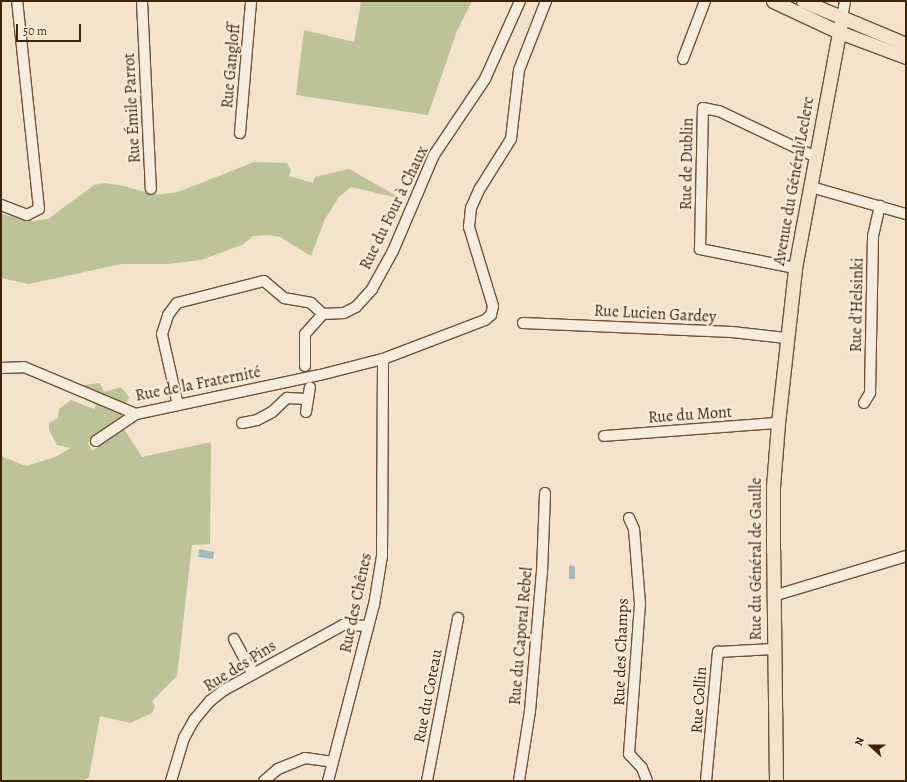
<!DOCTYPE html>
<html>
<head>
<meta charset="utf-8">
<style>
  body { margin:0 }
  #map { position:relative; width:907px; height:782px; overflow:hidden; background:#f3e3cc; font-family:Alegreya,serif }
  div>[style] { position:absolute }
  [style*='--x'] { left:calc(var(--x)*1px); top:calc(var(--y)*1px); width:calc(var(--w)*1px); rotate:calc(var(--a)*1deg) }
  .green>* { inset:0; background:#bdc396 }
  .water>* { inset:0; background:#9ebcbf }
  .roads { filter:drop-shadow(1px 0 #6d5338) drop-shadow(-1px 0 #6d5338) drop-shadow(0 1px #6d5338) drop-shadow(0 -1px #6d5338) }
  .minor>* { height:10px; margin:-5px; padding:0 5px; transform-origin:5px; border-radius:5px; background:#f7edde }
  .major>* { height:13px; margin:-6.5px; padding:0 6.5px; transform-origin:6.5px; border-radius:6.5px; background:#f3e3cc }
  span { translate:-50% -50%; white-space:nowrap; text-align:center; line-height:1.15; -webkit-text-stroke:4px #f7edde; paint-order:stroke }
  .street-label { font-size:16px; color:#402306 }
  .frame { position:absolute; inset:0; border:2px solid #402306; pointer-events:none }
  .north { position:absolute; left:851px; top:726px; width:40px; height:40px; -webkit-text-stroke:3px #f7edde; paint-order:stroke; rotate:291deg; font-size:11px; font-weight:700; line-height:16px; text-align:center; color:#402306 }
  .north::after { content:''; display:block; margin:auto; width:14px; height:18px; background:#402306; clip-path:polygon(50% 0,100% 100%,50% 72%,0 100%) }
  .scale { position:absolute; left:16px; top:24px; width:65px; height:18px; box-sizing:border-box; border:2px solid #402306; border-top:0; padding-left:5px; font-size:12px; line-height:14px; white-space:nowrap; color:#402306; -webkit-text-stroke:3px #f7edde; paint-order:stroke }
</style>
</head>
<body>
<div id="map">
  <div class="green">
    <div style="clip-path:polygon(361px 1px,472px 1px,457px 31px,428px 115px,296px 95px,304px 30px,354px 42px)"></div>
    <div style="clip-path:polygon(254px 162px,287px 163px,291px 170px,289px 176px,313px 183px,315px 177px,349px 169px,402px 199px,351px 187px,339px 197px,325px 219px,311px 256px,280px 237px,269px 235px,253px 236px,242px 245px,201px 260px,167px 264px,121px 264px,29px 284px,1px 278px,1px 214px,32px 221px,48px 219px,94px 185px,105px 183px,124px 186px,155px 195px,178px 192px)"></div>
    <div style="clip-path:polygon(100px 383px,104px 392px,121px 387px,129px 397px,128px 400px,124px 404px,82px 387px,84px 385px)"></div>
    <div style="clip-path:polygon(71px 400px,94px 409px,97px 403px,103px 406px,101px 410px,104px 406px,122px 414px,121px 418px,88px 443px,92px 451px,124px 429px,142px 457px,211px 442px,210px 544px,192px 545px,177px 676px,152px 701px,155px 706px,152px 713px,130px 723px,100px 716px,89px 777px,83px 781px,1px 781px,1px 456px,26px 466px,55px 457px,71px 448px,57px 445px,49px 430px,49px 423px,58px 418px,59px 409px)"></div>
  </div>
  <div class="water">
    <div style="clip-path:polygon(199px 549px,214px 552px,213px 559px,198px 557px)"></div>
    <div style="clip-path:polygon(571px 565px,575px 567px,575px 579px,569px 579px,569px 567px)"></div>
  </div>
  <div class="roads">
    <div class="minor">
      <div style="--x:142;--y:1;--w:188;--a:87.3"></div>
      <div style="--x:842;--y:18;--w:17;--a:-80"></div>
      <div style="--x:683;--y:59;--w:62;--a:-69.2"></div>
      <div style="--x:240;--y:133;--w:132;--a:-85.2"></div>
      <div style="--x:811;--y:187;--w:99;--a:15.9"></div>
      <div style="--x:1;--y:205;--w:28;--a:21"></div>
      <div style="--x:27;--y:215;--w:13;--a:-27"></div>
      <div style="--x:39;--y:209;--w:209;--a:-96"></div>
      <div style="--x:795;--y:268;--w:97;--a:-168.7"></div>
      <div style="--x:700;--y:249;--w:141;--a:-88.8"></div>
      <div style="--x:703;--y:108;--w:16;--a:11"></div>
      <div style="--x:719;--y:111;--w:107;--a:25.4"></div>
      <div style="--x:523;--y:323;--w:209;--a:2.5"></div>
      <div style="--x:732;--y:332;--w:54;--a:6.3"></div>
      <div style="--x:305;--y:366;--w:32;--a:-90"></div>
      <div style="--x:305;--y:334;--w:27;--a:-48"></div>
      <div style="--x:1;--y:368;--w:23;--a:-2"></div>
      <div style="--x:24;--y:367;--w:121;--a:22.8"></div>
      <div style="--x:136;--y:414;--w:188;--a:-12"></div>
      <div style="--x:320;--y:375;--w:65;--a:-14.3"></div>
      <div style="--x:383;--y:359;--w:109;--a:-20.9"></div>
      <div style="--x:485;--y:320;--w:8;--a:-40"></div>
      <div style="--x:491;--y:315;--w:9;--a:-77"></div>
      <div style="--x:493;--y:306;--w:83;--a:-106.9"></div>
      <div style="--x:469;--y:227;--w:19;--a:-84"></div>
      <div style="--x:471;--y:208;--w:20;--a:-66"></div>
      <div style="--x:479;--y:190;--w:60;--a:-57.9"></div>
      <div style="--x:511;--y:139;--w:69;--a:-83.4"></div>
      <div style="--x:519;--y:70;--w:74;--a:-68.6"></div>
      <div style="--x:864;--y:403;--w:12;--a:-59"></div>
      <div style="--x:870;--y:393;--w:157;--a:-88.9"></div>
      <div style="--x:873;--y:236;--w:31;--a:-77"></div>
      <div style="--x:178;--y:405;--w:73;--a:-102.7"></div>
      <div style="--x:162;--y:334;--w:20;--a:-72"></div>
      <div style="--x:168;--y:315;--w:15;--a:-53"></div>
      <div style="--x:177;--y:303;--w:90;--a:-14.2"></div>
      <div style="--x:264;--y:281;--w:26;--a:40"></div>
      <div style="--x:284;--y:298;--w:27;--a:10"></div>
      <div style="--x:311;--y:303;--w:16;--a:43"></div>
      <div style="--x:323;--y:314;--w:21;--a:-3"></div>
      <div style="--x:344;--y:313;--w:13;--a:-27"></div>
      <div style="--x:356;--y:307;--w:24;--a:-48"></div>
      <div style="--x:372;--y:289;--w:43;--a:-61.1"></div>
      <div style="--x:393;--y:251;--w:104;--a:-66.9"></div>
      <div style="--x:434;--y:155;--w:92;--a:-56.1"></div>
      <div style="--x:485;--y:79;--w:85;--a:-65.8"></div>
      <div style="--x:306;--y:412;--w:25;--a:-81"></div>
      <div style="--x:242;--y:423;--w:15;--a:-11"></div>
      <div style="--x:257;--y:420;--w:17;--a:-28"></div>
      <div style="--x:272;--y:412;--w:21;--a:-43"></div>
      <div style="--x:287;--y:398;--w:20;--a:3"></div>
      <div style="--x:604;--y:436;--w:174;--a:-4.3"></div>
      <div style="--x:96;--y:441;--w:48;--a:-34"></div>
      <div style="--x:629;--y:518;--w:12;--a:66"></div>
      <div style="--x:634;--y:529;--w:75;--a:85.4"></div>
      <div style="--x:640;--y:604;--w:150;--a:94.2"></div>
      <div style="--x:629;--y:754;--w:19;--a:47"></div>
      <div style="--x:642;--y:768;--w:14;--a:69"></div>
      <div style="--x:773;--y:596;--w:139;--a:-16.7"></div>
      <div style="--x:234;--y:639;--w:40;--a:62"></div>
      <div style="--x:171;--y:781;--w:45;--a:-73.2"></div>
      <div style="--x:184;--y:738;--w:21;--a:-61"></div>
      <div style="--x:194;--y:720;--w:25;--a:-50"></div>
      <div style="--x:210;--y:701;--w:18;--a:-38"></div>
      <div style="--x:224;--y:690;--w:136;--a:-28.6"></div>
      <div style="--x:343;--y:625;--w:25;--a:2"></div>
      <div style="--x:264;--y:781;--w:18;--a:-41"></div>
      <div style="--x:278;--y:769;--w:29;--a:-22"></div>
      <div style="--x:305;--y:758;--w:28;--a:8"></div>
      <div style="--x:328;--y:781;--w:182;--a:-75.4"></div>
      <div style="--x:374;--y:605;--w:50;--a:-80.7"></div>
      <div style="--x:382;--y:556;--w:197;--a:-89.7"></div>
      <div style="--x:427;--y:781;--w:166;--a:-79.2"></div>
      <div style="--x:519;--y:781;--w:71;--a:-81.1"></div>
      <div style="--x:530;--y:711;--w:140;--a:-85.1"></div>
      <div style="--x:542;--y:572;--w:79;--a:-87.8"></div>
      <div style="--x:706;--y:781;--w:130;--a:-84.7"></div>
      <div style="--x:718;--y:652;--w:55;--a:-3.1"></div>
    </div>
    <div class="major">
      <div style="--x:773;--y:1;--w:73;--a:25.2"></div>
      <div style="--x:839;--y:32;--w:72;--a:20.5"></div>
      <div style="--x:803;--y:1;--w:112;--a:22.7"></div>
      <div style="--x:776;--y:781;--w:231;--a:-90.7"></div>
      <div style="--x:773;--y:550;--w:63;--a:-90"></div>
      <div style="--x:773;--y:487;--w:64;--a:-85.5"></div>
      <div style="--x:778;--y:423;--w:156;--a:-83.7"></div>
      <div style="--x:795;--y:268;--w:254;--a:-79.4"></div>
    </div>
  </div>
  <div class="street-label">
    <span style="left:231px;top:66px;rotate:-85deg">Rue Gangloff</span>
    <span style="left:132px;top:108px;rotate:-93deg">Rue Émile Parrot</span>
    <span style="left:687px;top:164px;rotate:-89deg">Rue de Dublin</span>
    <span style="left:794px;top:181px;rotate:-80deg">Avenue du Général Leclerc</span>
    <span style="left:394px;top:208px;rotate:-64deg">Rue du Four à Chaux</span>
    <span style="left:857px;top:305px;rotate:-89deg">Rue d'Helsinki</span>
    <span style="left:655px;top:314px;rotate:3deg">Rue Lucien Gardey</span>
    <span style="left:198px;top:384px;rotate:-11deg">Rue de la Fraternité</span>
    <span style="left:690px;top:415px;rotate:-4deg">Rue du Mont</span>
    <span style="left:756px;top:559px;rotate:-90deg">Rue du Général de Gaulle</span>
    <span style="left:356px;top:603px;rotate:-78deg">Rue des Chênes</span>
    <span style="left:521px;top:636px;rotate:-85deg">Rue du Caporal Rebel</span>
    <span style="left:621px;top:652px;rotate:-88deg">Rue des Champs</span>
    <span style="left:240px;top:666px;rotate:-32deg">Rue des Pins</span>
    <span style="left:428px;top:696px;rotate:-79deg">Rue du Coteau</span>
    <span style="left:699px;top:700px;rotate:-86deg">Rue Collin</span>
  </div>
  <div class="frame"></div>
  <div class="north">N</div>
  <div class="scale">50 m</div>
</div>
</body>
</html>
